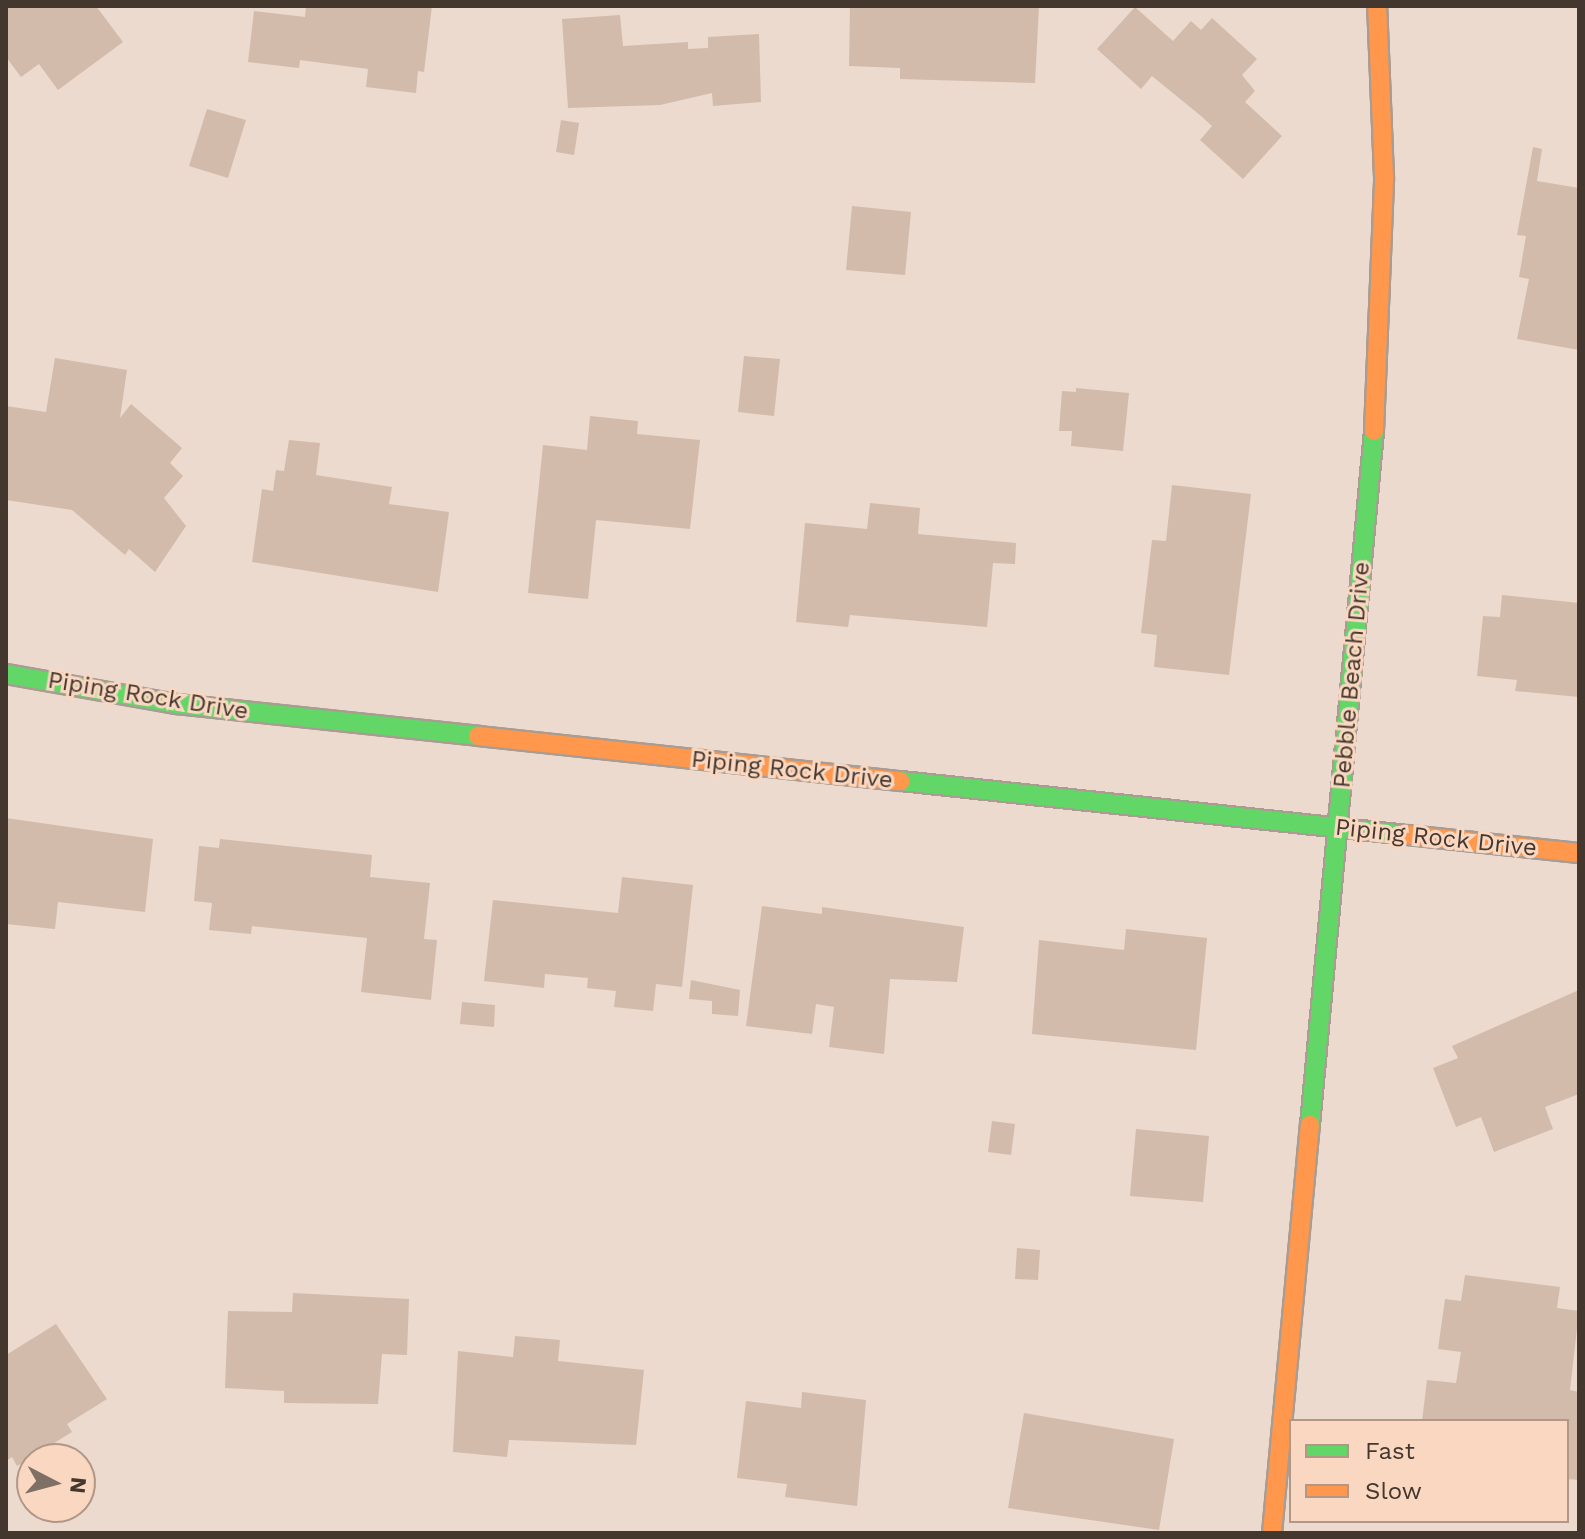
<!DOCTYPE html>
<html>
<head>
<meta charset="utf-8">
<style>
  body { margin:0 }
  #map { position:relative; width:1585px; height:1539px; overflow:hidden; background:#ecdace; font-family:"Work Sans",sans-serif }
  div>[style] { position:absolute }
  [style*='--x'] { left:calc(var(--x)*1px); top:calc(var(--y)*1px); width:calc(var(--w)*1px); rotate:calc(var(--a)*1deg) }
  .building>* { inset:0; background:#d2bbab }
  .roads { filter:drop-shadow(2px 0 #a99c93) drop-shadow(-2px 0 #a99c93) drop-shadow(0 2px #a99c93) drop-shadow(0 -2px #a99c93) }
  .fast>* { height:18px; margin:-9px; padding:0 9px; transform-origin:9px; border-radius:9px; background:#63d668 }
  .slow>* { height:18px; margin:-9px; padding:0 9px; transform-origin:9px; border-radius:9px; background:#ff974d }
  span { translate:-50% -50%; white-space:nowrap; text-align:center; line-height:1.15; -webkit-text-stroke:6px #f9d7c1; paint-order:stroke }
  .street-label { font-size:24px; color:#44372e }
  .frame { position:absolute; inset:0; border:8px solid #44372e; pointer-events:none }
  .legend { position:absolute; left:1289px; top:1419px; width:280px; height:104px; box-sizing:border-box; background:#f9d7c1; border:2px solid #b19786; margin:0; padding:10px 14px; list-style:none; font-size:24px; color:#44372e }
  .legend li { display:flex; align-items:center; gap:16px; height:40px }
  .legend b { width:40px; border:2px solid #b19786 }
  .north { position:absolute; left:16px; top:1443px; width:80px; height:80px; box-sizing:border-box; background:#f9d7c1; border:2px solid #b19786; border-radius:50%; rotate:96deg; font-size:22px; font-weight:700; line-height:32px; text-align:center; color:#44372e }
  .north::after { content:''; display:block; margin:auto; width:28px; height:36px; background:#7f7066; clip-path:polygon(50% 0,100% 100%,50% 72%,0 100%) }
</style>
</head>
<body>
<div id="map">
  <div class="building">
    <div style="clip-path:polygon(6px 6px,96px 6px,123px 42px,58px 90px,39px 64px,21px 77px,6px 57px)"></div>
    <div style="clip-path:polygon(306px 6px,432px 6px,424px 72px,418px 71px,416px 93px,366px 87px,368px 69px,300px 60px,299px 68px,248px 62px,254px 11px,305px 17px)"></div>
    <div style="clip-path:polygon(850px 6px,1039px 6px,1035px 83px,900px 79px,900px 68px,849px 66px)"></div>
    <div style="clip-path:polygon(1135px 7px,1173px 41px,1191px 21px,1201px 30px,1212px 18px,1257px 59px,1242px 75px,1255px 91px,1245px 102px,1282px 136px,1243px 179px,1200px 140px,1212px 126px,1201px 116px,1152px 76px,1141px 89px,1097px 49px)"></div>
    <div style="clip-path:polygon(620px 15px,623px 46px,688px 42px,688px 49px,708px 48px,708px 37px,759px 34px,761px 102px,713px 106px,712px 93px,660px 105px,568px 108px,562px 19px)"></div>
    <div style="clip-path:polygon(207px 109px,246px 120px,228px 178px,189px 166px)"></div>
    <div style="clip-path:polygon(561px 120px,579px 123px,574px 155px,556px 152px)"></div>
    <div style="clip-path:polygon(1533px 147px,1542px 149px,1537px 181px,1579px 188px,1579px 350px,1517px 339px,1529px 279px,1519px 277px,1526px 236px,1517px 235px)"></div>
    <div style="clip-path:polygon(852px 206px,911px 212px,905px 275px,846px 270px)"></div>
    <div style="clip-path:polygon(744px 356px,780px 359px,774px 416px,738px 412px)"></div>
    <div style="clip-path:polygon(55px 358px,127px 370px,120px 418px,131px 404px,182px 448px,170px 463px,183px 476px,164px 498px,186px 526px,155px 572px,129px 549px,125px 555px,72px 510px,6px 500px,6px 406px,46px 412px)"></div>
    <div style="clip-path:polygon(1076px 388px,1129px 393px,1123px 451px,1071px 446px,1072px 431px,1059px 431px,1062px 391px,1076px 392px)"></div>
    <div style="clip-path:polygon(590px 416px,638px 421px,637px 434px,700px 440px,690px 529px,596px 520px,588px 599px,528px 593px,543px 445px,587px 450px)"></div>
    <div style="clip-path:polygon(289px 440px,320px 443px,316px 475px,392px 487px,389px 504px,449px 512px,438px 592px,252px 562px,262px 489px,273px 491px,276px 470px,284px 471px)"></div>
    <div style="clip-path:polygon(1172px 485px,1251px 494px,1229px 675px,1154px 667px,1157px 635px,1141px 633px,1152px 540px,1166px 541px)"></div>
    <div style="clip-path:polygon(870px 503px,920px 508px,918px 534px,1016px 543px,1015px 564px,993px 563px,987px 627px,850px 615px,848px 627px,796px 622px,805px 523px,867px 529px)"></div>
    <div style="clip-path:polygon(1502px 595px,1579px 603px,1579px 697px,1515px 691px,1517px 680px,1477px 676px,1483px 616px,1500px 617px)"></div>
    <div style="clip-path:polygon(6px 818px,153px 839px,145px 912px,58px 902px,55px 929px,6px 924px)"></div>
    <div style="clip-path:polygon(220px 839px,372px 855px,370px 877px,430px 883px,424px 939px,437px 940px,431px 1000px,361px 992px,367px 938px,252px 926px,251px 934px,209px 930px,212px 903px,194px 901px,199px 846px,219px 848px)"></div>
    <div style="clip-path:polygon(622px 877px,693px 885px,682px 987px,656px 984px,653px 1011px,614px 1007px,616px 991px,587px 988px,588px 978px,545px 974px,544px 988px,484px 981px,493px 900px,618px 913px)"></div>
    <div style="clip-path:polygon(762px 906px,822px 914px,822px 907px,964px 927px,957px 982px,890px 979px,884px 1054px,829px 1047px,834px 1007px,816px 1004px,812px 1034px,746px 1026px)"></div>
    <div style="clip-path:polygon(1126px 929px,1207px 938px,1196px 1050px,1032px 1034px,1039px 940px,1124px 950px)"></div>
    <div style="clip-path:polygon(691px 980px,740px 990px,738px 1016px,712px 1014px,712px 1001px,689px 999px)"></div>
    <div style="clip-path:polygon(1579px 990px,1579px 1094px,1545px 1107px,1553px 1129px,1494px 1152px,1481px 1117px,1456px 1127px,1433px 1068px,1458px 1058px,1452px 1046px)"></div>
    <div style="clip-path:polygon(462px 1002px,495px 1005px,494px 1027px,460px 1024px)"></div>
    <div style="clip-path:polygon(992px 1121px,1015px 1124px,1011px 1155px,988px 1152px)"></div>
    <div style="clip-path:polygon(1136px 1129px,1209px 1136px,1203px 1202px,1130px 1196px)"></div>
    <div style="clip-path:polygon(1017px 1248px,1040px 1250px,1038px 1280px,1015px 1279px)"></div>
    <div style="clip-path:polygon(1465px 1275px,1560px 1287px,1557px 1308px,1579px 1311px,1570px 1390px,1579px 1392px,1579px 1480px,1567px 1479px,1567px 1421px,1422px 1421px,1427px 1380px,1456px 1383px,1461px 1352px,1438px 1349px,1445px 1299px,1461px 1301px)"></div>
    <div style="clip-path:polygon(293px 1293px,409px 1299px,407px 1355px,382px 1354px,378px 1404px,284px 1403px,284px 1391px,225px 1388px,228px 1311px,292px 1312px)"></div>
    <div style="clip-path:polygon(56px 1324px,107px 1399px,67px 1424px,72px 1432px,17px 1466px,12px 1457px,6px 1461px,6px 1355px)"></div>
    <div style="clip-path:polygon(515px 1336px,560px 1340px,558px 1361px,644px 1370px,636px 1445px,509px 1440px,507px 1457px,453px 1452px,458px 1351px,513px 1357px)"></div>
    <div style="clip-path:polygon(802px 1392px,866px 1400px,857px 1506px,785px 1497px,787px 1484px,737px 1478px,746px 1401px,801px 1408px)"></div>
    <div style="clip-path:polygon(1024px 1413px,1174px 1439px,1159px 1530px,1008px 1508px)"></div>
  </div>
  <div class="roads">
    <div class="fast">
      <div style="--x:6;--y:674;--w:173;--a:10"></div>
      <div style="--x:176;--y:704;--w:304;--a:6"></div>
      <div style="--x:901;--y:781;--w:509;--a:6.09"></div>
      <div style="--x:1310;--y:1125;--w:697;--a:-84.73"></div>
    </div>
    <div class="slow">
      <div style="--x:1374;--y:431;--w:254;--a:-87.7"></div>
      <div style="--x:1384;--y:177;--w:171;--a:-92.3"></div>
      <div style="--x:478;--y:736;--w:425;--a:6.1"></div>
      <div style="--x:1407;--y:835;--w:173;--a:6"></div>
      <div style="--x:1272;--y:1533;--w:410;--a:-84.7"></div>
    </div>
  </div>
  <div class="street-label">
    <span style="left:1352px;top:675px;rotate:-85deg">Pebble Beach Drive</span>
    <span style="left:148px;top:696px;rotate:9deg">Piping Rock Drive</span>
    <span style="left:792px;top:770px;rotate:6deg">Piping Rock Drive</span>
    <span style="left:1436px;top:838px;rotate:6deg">Piping Rock Drive</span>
  </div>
  <div class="frame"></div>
  <ul class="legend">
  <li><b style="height:10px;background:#63d668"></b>Fast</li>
  <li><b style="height:10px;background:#ff974d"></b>Slow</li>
  </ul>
  <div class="north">N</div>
</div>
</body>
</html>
